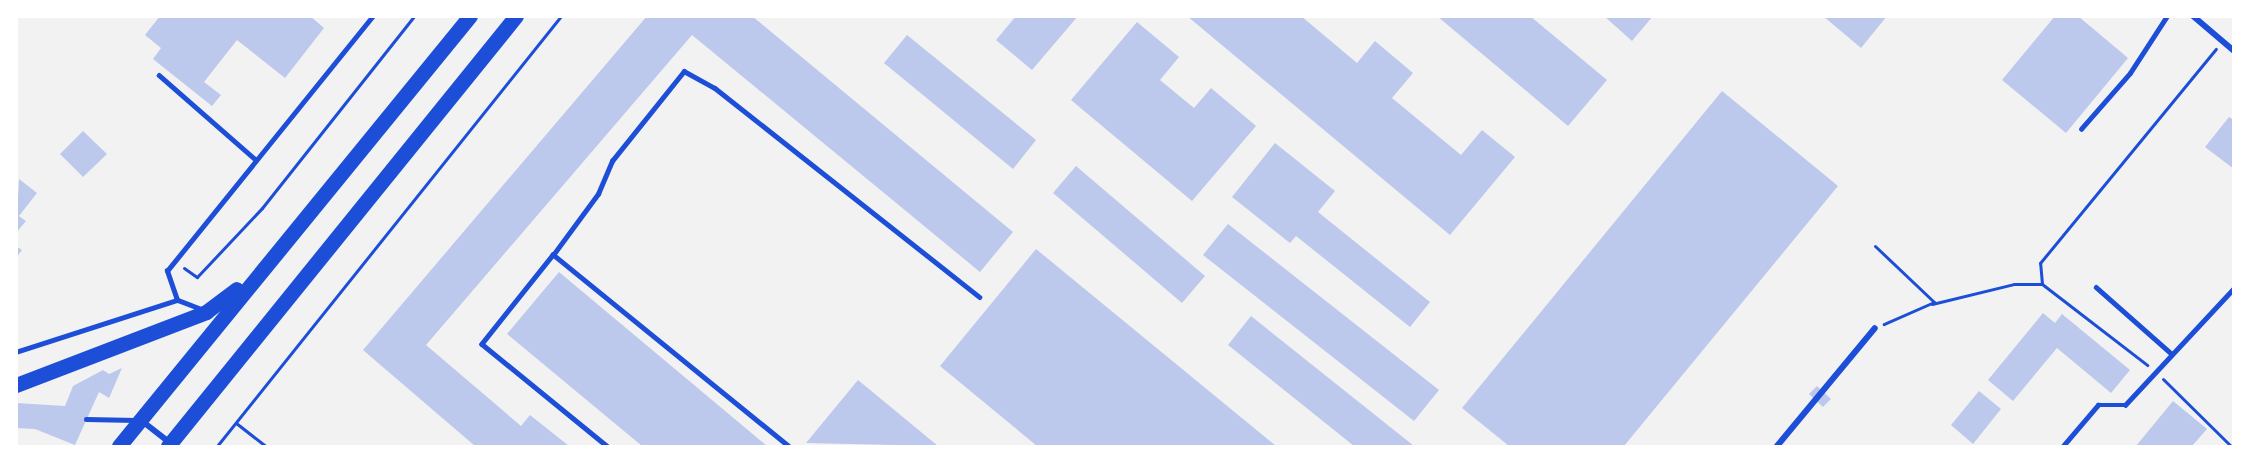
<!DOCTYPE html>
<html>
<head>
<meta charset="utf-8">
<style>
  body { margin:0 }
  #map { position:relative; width:2250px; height:463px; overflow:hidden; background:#f2f2f2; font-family:Helvetica,sans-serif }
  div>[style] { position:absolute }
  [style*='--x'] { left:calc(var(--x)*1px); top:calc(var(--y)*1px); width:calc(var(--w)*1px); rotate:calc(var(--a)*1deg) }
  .building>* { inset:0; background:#bdc9ec }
  .path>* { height:3px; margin:-1.5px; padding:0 1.5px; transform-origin:1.5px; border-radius:1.5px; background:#1d4ed8 }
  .service>* { height:4.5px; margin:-2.25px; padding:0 2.25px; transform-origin:2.25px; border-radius:2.25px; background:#1d4ed8 }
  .minor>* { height:6px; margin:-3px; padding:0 3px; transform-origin:3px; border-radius:3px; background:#1d4ed8 }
  .primary>* { height:15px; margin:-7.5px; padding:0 7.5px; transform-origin:7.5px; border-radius:7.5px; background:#1d4ed8 }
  span { translate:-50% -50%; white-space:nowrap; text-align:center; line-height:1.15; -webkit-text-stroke:5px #fff; paint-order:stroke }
  .frame { position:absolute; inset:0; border:18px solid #fff; pointer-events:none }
</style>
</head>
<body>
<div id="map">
  <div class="building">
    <div style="clip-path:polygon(160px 16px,310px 16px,324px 28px,285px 78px,237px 40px,204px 82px,221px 95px,212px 106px,153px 59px,161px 48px,145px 35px)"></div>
    <div style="clip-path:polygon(647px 16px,752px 16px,1013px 232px,980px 272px,692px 35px,426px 345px,521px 426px,530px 415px,569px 446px,475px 446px,363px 350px)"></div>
    <div style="clip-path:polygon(1016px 16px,1078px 16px,1032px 70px,996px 40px)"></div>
    <div style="clip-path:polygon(1187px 16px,1301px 16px,1357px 63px,1375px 41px,1413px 73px,1392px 98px,1461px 155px,1482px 130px,1515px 157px,1450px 235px)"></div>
    <div style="clip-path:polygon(1437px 16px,1530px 16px,1607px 80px,1568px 126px)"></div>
    <div style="clip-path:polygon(1604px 16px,1653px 16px,1632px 41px)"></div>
    <div style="clip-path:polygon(1823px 16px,1887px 16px,1861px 48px)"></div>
    <div style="clip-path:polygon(2055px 16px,2078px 16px,2128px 58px,2066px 133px,2002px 80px)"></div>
    <div style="clip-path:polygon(1137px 22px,1179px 57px,1160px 80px,1194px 108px,1211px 88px,1256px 126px,1192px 201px,1071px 100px)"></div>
    <div style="clip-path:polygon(907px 35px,1036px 140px,1013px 169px,884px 63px)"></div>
    <div style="clip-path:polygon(1722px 91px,1838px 186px,1624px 446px,1509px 446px,1462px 408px)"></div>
    <div style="clip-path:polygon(2229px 117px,2234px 120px,2234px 169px,2205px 147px)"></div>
    <div style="clip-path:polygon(83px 131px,107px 154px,83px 177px,60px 154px)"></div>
    <div style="clip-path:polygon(1275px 143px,1335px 191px,1318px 212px,1430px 302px,1410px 327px,1296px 236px,1290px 243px,1232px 197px)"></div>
    <div style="clip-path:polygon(1076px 166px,1205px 276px,1182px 303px,1053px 193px)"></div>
    <div style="clip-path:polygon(19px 179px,37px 193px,19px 216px,26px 221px,16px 233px)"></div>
    <div style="clip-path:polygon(1228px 224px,1439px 390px,1414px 421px,1203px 255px)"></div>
    <div style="clip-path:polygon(16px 246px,22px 250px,16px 258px)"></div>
    <div style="clip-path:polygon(1036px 249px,1276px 446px,1037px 446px,940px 366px)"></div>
    <div style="clip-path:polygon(559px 272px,767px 446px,642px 446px,507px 334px)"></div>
    <div style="clip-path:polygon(2043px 313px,2055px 323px,2062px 314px,2130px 370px,2111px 393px,2057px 348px,2013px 401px,1988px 380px)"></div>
    <div style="clip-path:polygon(1251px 316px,1414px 446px,1354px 446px,1228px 345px)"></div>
    <div style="clip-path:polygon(122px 368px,109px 398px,99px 392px,75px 445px,35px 429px,16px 428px,16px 403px,65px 406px,73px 386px,103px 370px,109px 374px)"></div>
    <div style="clip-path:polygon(858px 380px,938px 446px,806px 443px)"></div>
    <div style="clip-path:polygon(1817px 386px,1831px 399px,1823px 407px,1809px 394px)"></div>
    <div style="clip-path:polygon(1979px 391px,2001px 409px,1973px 444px,1951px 425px)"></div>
    <div style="clip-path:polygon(2173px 401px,2207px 429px,2192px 446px,2136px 446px)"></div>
  </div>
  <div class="path">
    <div style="--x:1875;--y:246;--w:81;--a:43.5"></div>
    <div style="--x:1934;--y:302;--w:55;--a:156.3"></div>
    <div style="--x:184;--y:268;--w:16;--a:35"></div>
    <div style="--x:197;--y:277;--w:95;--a:-46.7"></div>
    <div style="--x:262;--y:208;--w:245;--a:-51.6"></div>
    <div style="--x:2042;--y:284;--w:133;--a:37.6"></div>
    <div style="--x:1932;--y:304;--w:84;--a:-13.7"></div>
    <div style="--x:2014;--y:284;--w:28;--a:0"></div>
    <div style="--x:2042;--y:284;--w:21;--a:-95"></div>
    <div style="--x:2040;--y:263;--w:277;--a:-50.6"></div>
    <div style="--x:2163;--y:379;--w:95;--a:44.6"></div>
    <div style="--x:236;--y:423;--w:37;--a:38"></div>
    <div style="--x:217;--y:446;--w:551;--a:-51.34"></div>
  </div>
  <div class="service">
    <div style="--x:159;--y:75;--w:129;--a:41.2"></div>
    <div style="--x:2081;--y:129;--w:74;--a:-48.8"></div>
    <div style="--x:2130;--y:73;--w:68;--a:-57"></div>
    <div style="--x:553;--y:255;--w:114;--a:128.6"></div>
    <div style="--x:482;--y:344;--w:161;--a:39.2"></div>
    <div style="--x:2096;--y:287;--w:101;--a:41.4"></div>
    <div style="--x:200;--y:309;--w:25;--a:-159"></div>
    <div style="--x:177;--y:300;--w:31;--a:-109"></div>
    <div style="--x:167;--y:271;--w:328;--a:-51.1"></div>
    <div style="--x:16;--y:352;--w:169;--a:-17.9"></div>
    <div style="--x:86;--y:419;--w:50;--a:1.1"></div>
    <div style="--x:788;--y:446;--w:303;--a:-140.9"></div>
    <div style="--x:553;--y:255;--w:76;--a:-53.6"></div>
    <div style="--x:598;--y:194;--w:36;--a:-67"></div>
    <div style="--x:612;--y:161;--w:115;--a:-51.3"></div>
    <div style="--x:684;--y:71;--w:35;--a:29"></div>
    <div style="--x:715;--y:88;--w:337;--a:38.3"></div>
    <div style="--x:2063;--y:446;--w:54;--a:-49.5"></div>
    <div style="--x:2098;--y:405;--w:27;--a:0"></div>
    <div style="--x:2125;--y:405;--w:160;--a:-47"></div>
  </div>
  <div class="minor">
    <div style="--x:2193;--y:16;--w:54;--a:40.5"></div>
    <div style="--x:142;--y:421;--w:34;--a:38"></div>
    <div style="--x:1777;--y:446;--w:153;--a:-50.3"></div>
  </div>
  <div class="primary">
    <div style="--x:16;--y:385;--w:204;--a:-21"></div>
    <div style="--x:206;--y:312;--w:38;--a:-37"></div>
    <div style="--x:119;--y:446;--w:555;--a:-50.78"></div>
    <div style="--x:168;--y:446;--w:553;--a:-51.02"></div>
  </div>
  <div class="frame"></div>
</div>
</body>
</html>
